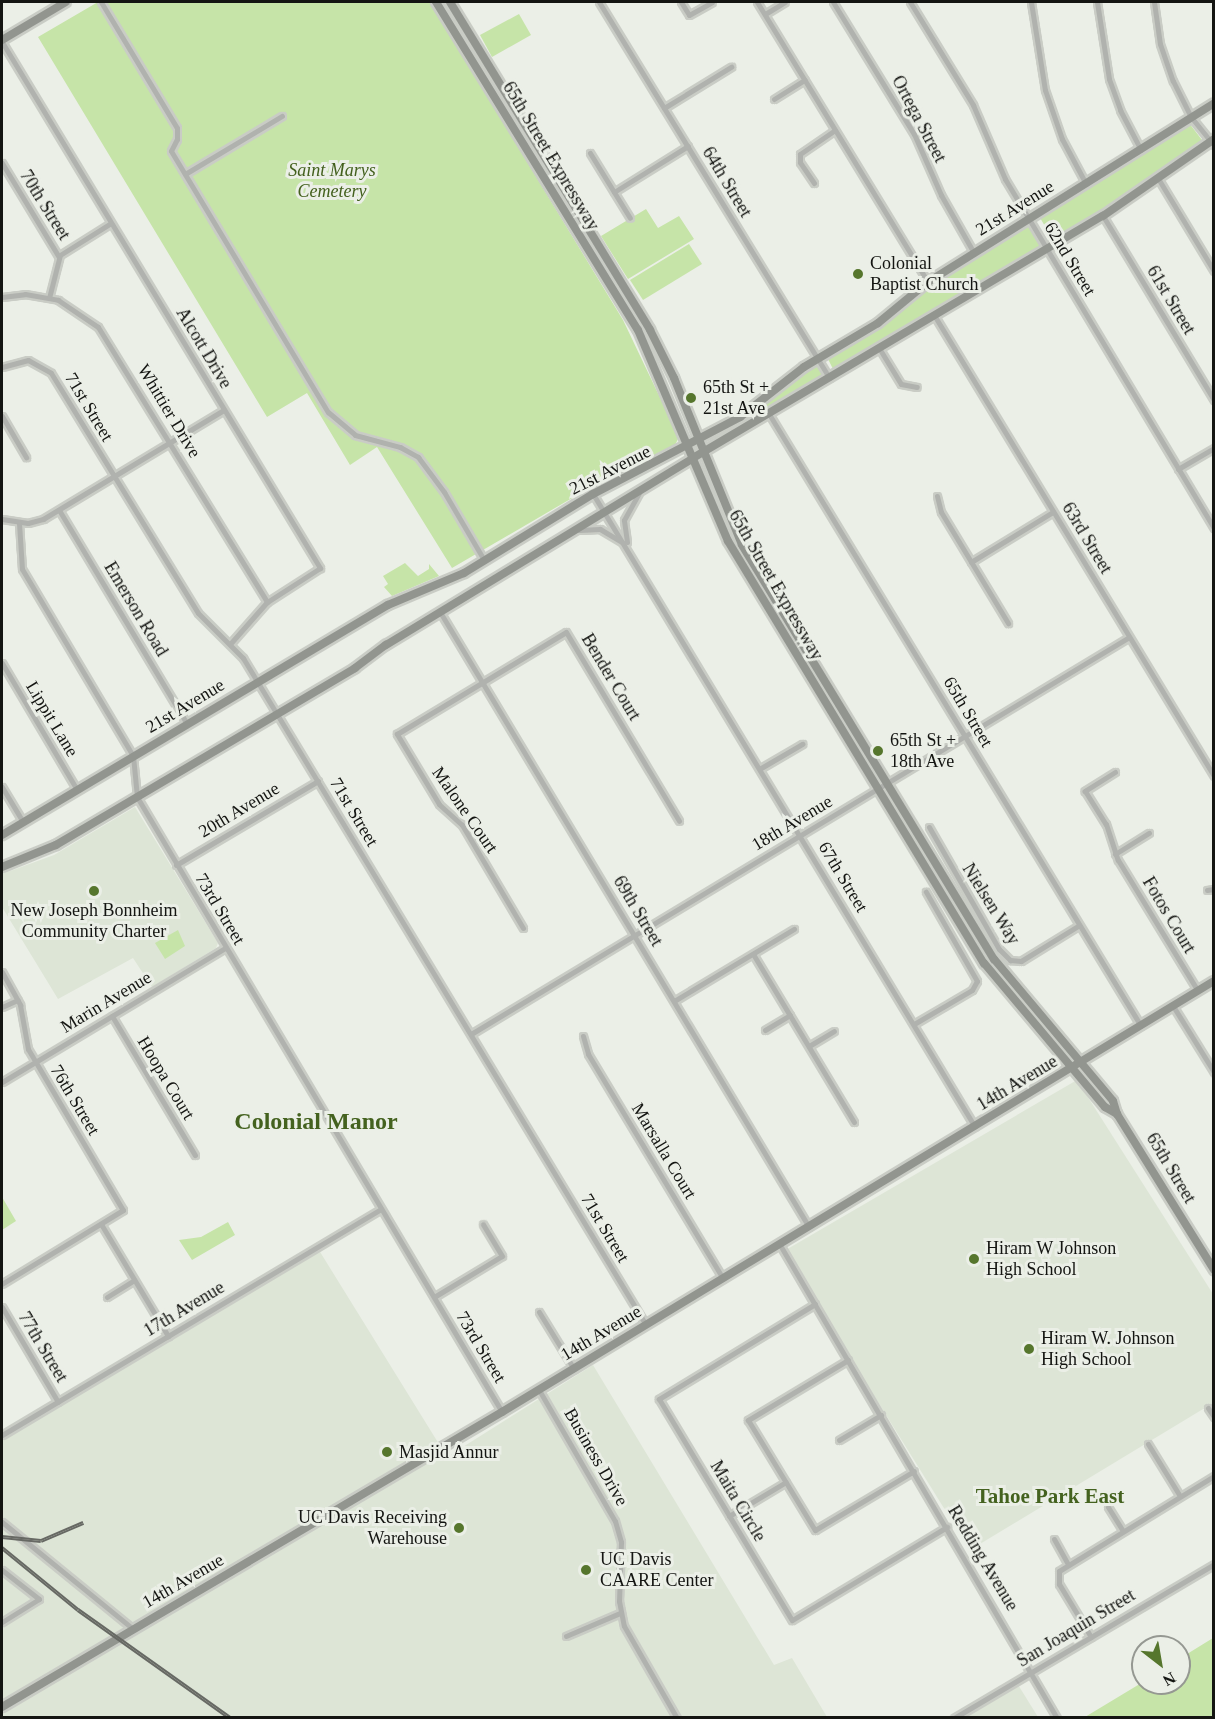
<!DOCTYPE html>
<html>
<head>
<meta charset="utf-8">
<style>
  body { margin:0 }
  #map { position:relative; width:1215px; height:1719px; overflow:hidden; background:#ebefe7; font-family:"Times New Roman",serif }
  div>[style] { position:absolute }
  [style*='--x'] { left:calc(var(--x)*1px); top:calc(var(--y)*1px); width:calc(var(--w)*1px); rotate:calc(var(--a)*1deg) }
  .built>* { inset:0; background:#dde5d6 }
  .green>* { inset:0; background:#c6e4a8 }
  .roads { filter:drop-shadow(2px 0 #c9ccc5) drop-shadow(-2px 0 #c9ccc5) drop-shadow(0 2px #c9ccc5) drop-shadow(0 -2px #c9ccc5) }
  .street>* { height:5px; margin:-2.5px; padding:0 2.5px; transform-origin:2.5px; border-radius:2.5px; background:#b0b2ae }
  .secondary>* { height:8px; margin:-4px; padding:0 4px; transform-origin:4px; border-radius:4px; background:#92958f }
  .rail>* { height:4px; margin-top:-2px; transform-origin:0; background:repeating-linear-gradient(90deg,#ebefe7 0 4.5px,#676964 0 9px); box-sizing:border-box; border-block:2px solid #676964 }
  .dots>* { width:16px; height:16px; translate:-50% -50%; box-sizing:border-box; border:3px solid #ebefe7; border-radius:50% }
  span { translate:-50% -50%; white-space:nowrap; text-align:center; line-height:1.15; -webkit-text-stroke:6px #ebefe7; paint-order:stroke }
  .street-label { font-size:18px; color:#141512 }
  .park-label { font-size:18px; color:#43601d; font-style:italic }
  .poi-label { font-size:18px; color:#141512 }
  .left { translate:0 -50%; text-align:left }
  .right { translate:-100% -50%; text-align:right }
  .quarter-label { font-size:21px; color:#44621f; font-weight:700 }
  .district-label { font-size:24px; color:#44621f; font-weight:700 }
  .frame { position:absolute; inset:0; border:3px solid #141512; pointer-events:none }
  .north { position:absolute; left:1131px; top:1635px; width:60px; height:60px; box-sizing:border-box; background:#ebefe7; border:2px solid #959892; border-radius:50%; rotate:149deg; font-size:16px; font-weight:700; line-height:24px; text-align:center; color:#141512 }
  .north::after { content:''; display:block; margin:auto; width:21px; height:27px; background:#56762d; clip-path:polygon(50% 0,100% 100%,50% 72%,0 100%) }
</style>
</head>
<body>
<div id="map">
  <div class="built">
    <div style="clip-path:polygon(135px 807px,218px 943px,216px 948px,152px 987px,133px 958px,58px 999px,2px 907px,2px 874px,54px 855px)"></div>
    <div style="clip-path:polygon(1077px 1080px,1213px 1294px,1213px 1403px,970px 1550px,784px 1251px)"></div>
    <div style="clip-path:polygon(317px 1247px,447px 1457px,593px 1365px,774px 1665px,792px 1658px,827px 1717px,2px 1717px,2px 1435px)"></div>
    <div style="clip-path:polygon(1015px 1680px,1038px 1717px,952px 1718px)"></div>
  </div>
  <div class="green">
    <div style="clip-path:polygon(98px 2px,430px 2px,623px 320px,674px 427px,678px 439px,675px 445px,610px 476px,452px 568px,377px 447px,350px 465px,307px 393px,267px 417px,38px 37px)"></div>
    <div style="clip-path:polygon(519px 14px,531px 35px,492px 57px,480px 35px)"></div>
    <div style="clip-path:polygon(1189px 123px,1202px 140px,1156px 176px,1053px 240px,1039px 216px)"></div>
    <div style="clip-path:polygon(646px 209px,658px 228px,679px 216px,694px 239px,628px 279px,601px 236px)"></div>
    <div style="clip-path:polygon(1027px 222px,1041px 246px,833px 369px,827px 357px,929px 284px)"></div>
    <div style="clip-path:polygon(689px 244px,702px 264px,643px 300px,630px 280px)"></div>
    <div style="clip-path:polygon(816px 363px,823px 375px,727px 432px,793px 379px)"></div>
    <div style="clip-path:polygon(405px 563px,418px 576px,429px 569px,429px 564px,439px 576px,392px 596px,384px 587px,388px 584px,383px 576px)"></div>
    <div style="clip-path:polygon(178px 930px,185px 946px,165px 959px,155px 943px)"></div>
    <div style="clip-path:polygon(2px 1197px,16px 1221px,2px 1230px)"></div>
    <div style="clip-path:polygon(228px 1222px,235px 1235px,192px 1260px,179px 1240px,201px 1237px)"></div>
    <div style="clip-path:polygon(1213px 1638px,1213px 1717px,1085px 1717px,1143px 1682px,1179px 1683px,1179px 1659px)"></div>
  </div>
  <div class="roads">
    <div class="street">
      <div style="--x:101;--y:2;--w:147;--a:58.9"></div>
      <div style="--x:177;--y:128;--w:11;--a:90"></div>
      <div style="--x:177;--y:139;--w:13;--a:117"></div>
      <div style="--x:171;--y:151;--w:305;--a:59"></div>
      <div style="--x:328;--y:412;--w:35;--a:40"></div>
      <div style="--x:355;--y:435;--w:47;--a:14.9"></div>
      <div style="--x:400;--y:447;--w:21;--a:29"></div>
      <div style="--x:418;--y:457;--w:44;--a:53.4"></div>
      <div style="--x:444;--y:492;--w:79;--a:59.5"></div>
      <div style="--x:599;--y:2;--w:441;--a:58.5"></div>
      <div style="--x:681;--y:2;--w:15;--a:58"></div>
      <div style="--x:689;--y:15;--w:26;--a:-29"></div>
      <div style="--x:757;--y:2;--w:328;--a:58.6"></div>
      <div style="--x:833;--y:2;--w:155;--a:58.5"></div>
      <div style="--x:914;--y:134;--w:67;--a:66.1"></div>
      <div style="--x:941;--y:195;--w:67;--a:60.4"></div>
      <div style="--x:910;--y:2;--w:121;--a:58.5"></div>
      <div style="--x:973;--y:105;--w:81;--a:66.6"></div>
      <div style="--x:1005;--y:179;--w:407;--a:59.1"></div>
      <div style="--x:1031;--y:2;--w:89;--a:81"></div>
      <div style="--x:1045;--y:90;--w:52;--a:70.9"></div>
      <div style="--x:1062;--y:139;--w:51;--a:61.9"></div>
      <div style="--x:1097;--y:2;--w:78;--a:81.1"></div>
      <div style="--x:1109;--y:79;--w:33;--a:70"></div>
      <div style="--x:1120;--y:110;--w:45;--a:62.3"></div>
      <div style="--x:1154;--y:2;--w:42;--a:81.9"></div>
      <div style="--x:1160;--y:44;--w:39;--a:71"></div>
      <div style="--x:1173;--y:81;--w:40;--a:63.4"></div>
      <div style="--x:1191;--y:117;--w:36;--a:51"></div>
      <div style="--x:765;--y:14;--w:23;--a:-31"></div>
      <div style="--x:2;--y:42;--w:615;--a:58.84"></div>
      <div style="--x:320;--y:568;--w:63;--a:147.3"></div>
      <div style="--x:267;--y:602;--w:56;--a:131.4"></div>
      <div style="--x:774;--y:99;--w:36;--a:-32"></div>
      <div style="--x:664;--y:108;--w:79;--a:-31.5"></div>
      <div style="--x:590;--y:153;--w:76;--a:58.4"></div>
      <div style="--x:2;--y:163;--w:110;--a:58.8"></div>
      <div style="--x:185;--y:174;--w:113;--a:-30.9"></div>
      <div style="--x:1159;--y:180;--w:106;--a:58.9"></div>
      <div style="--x:814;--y:183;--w:25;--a:-124"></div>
      <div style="--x:800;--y:162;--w:8;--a:-90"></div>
      <div style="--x:800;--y:154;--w:42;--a:-34.4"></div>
      <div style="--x:614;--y:192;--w:87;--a:-31.9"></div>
      <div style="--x:1103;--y:216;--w:215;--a:58.9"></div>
      <div style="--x:2;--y:297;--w:23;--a:-7"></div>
      <div style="--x:25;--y:294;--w:34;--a:10"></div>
      <div style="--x:58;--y:300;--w:48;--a:34"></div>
      <div style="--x:98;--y:327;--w:323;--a:58.4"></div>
      <div style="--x:49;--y:298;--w:44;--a:-75.7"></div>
      <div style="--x:60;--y:255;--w:60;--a:-32.1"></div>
      <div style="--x:934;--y:315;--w:539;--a:58.73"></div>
      <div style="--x:879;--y:348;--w:42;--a:58.6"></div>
      <div style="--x:901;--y:384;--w:16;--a:11"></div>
      <div style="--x:2;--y:367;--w:27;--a:-15"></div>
      <div style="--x:28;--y:360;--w:26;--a:29"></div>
      <div style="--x:51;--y:373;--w:281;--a:58.5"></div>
      <div style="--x:198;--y:613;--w:64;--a:45"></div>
      <div style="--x:243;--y:658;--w:779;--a:58.86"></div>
      <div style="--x:769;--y:414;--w:716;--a:58.71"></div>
      <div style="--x:2;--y:416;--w:48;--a:59.7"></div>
      <div style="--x:1178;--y:469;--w:42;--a:-30.3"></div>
      <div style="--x:593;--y:494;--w:739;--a:58.89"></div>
      <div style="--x:937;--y:496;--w:16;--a:76"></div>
      <div style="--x:941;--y:512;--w:130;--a:58.9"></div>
      <div style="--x:59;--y:510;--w:249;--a:59.1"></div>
      <div style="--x:2;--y:519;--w:26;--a:9"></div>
      <div style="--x:28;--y:523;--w:16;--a:-15"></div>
      <div style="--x:43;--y:519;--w:211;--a:-31.1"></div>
      <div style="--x:19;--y:523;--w:46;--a:86.3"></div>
      <div style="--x:22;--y:569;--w:217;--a:59.3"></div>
      <div style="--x:133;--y:756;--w:41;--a:84.4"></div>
      <div style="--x:137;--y:797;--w:715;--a:59.31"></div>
      <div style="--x:579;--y:530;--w:21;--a:-3"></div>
      <div style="--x:600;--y:529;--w:26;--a:31"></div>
      <div style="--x:627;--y:542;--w:22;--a:-98"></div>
      <div style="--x:624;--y:520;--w:31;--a:-61"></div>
      <div style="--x:971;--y:562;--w:96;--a:-31.4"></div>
      <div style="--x:440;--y:612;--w:717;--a:59.04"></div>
      <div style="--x:2;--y:663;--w:147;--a:59.4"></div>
      <div style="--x:761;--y:768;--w:48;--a:-30.3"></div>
      <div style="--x:1115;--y:772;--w:36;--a:148"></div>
      <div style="--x:1085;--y:791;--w:39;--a:58"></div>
      <div style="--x:1106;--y:824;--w:38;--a:72"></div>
      <div style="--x:1118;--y:860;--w:153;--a:58.6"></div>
      <div style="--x:2;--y:787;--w:41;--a:59"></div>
      <div style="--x:929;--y:827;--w:141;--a:60.2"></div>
      <div style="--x:999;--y:949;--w:16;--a:45"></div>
      <div style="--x:1010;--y:960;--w:11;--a:5"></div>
      <div style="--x:1021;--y:961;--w:67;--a:-31.6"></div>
      <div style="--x:1115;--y:854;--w:40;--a:-32"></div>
      <div style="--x:176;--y:865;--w:165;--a:-30.6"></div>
      <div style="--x:1207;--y:890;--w:7;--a:-8"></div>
      <div style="--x:523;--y:928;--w:120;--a:-120.6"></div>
      <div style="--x:462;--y:825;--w:31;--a:-138"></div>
      <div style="--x:439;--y:804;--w:82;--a:-121"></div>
      <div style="--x:397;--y:734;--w:197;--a:-31.1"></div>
      <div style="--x:566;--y:632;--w:220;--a:59.1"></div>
      <div style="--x:753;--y:954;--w:196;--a:59"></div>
      <div style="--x:2;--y:972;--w:38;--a:61"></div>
      <div style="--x:20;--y:1005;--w:45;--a:79.7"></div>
      <div style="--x:28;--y:1049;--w:187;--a:59.5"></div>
      <div style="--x:123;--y:1210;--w:142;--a:148.6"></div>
      <div style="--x:674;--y:1001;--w:140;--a:-31"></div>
      <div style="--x:1173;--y:1006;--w:78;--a:58.2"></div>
      <div style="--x:2;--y:1007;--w:17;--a:-24"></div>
      <div style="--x:112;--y:1016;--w:162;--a:59.2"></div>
      <div style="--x:914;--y:1024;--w:67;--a:-30.4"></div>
      <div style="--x:972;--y:990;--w:10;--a:-61"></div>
      <div style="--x:977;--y:981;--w:103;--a:-119.8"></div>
      <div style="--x:765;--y:1030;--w:29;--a:-31"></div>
      <div style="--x:471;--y:1034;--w:768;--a:-31.1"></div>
      <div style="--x:583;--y:1036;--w:19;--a:74"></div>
      <div style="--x:588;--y:1054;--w:262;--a:59"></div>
      <div style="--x:809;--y:1046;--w:29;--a:-31"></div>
      <div style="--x:2;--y:1082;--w:260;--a:-31"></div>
      <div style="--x:101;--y:1224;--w:131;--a:59.1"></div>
      <div style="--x:780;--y:1245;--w:548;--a:59.65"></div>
      <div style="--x:107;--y:1297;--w:32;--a:-32"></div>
      <div style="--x:434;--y:1297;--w:79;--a:-31.1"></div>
      <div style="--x:502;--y:1256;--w:37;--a:-121"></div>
      <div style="--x:815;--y:1304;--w:183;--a:148.7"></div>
      <div style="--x:659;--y:1399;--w:258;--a:59"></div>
      <div style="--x:792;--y:1620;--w:181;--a:-31"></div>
      <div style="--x:2;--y:1307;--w:110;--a:59.5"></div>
      <div style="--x:539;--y:1312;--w:67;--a:58.4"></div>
      <div style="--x:848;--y:1360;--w:117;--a:149"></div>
      <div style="--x:748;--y:1420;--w:129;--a:58.7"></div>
      <div style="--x:815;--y:1530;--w:115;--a:-30.8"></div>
      <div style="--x:539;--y:1390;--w:151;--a:59.9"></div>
      <div style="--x:615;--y:1521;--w:22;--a:74"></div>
      <div style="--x:621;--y:1542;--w:59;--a:91.9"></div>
      <div style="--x:619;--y:1601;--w:25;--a:79"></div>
      <div style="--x:624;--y:1626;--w:106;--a:60.1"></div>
      <div style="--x:1208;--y:1408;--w:11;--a:56"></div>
      <div style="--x:2;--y:1435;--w:441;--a:-30.8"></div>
      <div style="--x:839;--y:1440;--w:49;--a:-30.8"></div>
      <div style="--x:1148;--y:1444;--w:61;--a:58.4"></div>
      <div style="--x:1108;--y:1507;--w:28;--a:58"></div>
      <div style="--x:729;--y:1516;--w:66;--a:-30.8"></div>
      <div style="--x:2;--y:1522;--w:169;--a:39.2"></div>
      <div style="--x:1054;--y:1539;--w:29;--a:61"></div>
      <div style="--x:2;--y:1570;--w:47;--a:38.1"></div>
      <div style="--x:39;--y:1599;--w:44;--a:148.1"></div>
      <div style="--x:566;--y:1636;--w:59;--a:-23.1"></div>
      <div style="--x:1091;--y:1637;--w:62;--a:-121.1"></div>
      <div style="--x:1059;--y:1584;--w:13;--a:-90"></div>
      <div style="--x:1059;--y:1571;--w:182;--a:-31.5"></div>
      <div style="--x:954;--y:1718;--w:302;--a:-30.6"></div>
    </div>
    <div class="secondary">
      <div style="--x:436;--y:2;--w:385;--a:58.4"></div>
      <div style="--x:638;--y:330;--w:229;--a:66.9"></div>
      <div style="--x:728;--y:541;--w:494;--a:58.8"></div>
      <div style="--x:984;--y:963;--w:188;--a:50"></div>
      <div style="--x:1105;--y:1107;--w:14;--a:30"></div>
      <div style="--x:450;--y:2;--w:384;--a:58.6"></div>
      <div style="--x:650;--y:330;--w:54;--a:63.4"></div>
      <div style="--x:674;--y:378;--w:180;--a:67.8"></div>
      <div style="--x:742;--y:545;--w:485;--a:58.7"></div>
      <div style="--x:994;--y:959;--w:185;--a:50"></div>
      <div style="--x:1113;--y:1101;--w:14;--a:73"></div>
      <div style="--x:1117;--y:1114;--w:184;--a:58.1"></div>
      <div style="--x:2;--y:40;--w:74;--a:-30.7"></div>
      <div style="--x:2;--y:835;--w:449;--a:-30.8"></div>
      <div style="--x:388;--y:605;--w:82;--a:-22.8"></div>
      <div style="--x:464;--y:573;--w:151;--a:-31.5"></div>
      <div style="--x:593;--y:494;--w:166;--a:-27.6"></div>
      <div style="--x:740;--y:417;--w:81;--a:-38"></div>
      <div style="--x:804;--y:367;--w:86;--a:-30.7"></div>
      <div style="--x:878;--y:323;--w:65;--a:-39.4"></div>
      <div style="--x:928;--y:282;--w:337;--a:-32"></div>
      <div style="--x:2;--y:867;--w:58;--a:-22.2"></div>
      <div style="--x:56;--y:845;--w:347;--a:-30.6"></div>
      <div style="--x:355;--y:668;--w:39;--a:-37"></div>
      <div style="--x:386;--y:645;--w:359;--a:-31.3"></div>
      <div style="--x:693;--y:458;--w:476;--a:-30.6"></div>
      <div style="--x:1103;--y:216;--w:135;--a:-34.7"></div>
      <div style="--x:2;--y:1707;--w:581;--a:-30.54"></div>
      <div style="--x:502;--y:1412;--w:832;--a:-31.19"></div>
    </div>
  </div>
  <div class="rail">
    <div style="--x:2;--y:1537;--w:39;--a:6"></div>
    <div style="--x:41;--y:1541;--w:46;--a:-23.2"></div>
    <div style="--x:2;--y:1548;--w:98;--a:39.2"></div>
    <div style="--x:78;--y:1610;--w:186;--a:35.4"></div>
  </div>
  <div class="dots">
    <div style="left:858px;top:274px;background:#56762d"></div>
    <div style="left:691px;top:398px;background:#56762d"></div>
    <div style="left:878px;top:751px;background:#56762d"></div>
    <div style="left:94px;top:891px;background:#56762d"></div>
    <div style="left:974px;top:1259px;background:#56762d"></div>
    <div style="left:1029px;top:1349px;background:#56762d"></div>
    <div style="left:387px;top:1452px;background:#56762d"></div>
    <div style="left:459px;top:1528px;background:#56762d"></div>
    <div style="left:586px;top:1570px;background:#56762d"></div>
  </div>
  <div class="street-label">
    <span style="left:919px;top:119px;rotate:62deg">Ortega Street</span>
    <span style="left:551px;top:156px;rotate:59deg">65th Street Expressway</span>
    <span style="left:727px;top:182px;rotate:59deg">64th Street</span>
    <span style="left:45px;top:205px;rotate:58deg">70th Street</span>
    <span style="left:1015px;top:208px;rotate:-32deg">21st Avenue</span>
    <span style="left:1070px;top:259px;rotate:59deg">62nd Street</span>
    <span style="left:1171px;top:300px;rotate:59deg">61st Street</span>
    <span style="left:204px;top:348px;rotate:59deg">Alcott Drive</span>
    <span style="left:89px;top:407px;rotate:59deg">71st Street</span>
    <span style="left:169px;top:411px;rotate:59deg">Whittier Drive</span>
    <span style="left:610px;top:470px;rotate:-27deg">21st Avenue</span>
    <span style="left:1087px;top:538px;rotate:59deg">63rd Street</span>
    <span style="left:776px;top:585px;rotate:60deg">65th Street Expressway</span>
    <span style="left:136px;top:609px;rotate:59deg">Emerson Road</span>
    <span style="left:611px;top:677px;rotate:59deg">Bender Court</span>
    <span style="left:185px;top:706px;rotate:-31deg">21st Avenue</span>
    <span style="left:968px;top:712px;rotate:59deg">65th Street</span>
    <span style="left:52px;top:719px;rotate:59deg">Lippit Lane</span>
    <span style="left:239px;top:810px;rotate:-31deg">20th Avenue</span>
    <span style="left:465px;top:810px;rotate:55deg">Malone Court</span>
    <span style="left:354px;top:812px;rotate:59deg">71st Street</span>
    <span style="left:792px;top:823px;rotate:-31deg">18th Avenue</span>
    <span style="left:843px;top:877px;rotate:59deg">67th Street</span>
    <span style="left:991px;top:904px;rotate:58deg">Nielsen Way</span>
    <span style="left:220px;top:909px;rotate:59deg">73rd Street</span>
    <span style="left:638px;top:911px;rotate:59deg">69th Street</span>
    <span style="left:1169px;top:915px;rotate:59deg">Fotos Court</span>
    <span style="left:106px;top:1002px;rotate:-31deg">Marin Avenue</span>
    <span style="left:166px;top:1078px;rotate:59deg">Hoopa Court</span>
    <span style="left:1017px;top:1083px;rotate:-31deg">14th Avenue</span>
    <span style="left:75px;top:1100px;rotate:59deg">76th Street</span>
    <span style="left:664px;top:1151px;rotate:59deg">Marsalla Court</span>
    <span style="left:1171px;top:1168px;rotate:59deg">65th Street</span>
    <span style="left:605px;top:1228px;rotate:59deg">71st Street</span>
    <span style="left:184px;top:1309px;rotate:-31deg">17th Avenue</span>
    <span style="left:601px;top:1333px;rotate:-31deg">14th Avenue</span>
    <span style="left:43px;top:1347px;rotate:59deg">77th Street</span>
    <span style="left:481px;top:1347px;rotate:59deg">73rd Street</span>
    <span style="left:596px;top:1457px;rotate:60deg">Business Drive</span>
    <span style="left:738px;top:1501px;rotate:59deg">Maita Circle</span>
    <span style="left:983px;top:1558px;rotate:59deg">Redding Avenue</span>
    <span style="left:183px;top:1581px;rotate:-30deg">14th Avenue</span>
    <span style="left:1076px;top:1628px;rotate:-31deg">San Joaquin Street</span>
  </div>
  <div class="park-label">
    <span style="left:332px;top:181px">Saint Marys<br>Cemetery</span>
  </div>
  <div class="poi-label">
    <span class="left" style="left:870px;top:274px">Colonial<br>Baptist Church</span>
    <span class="left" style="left:703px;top:398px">65th St +<br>21st Ave</span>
    <span class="left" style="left:890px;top:751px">65th St +<br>18th Ave</span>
    <span style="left:94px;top:921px">New Joseph Bonnheim<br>Community Charter</span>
    <span class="left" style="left:986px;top:1259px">Hiram W Johnson<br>High School</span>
    <span class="left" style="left:1041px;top:1349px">Hiram W. Johnson<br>High School</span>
    <span class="left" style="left:399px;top:1452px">Masjid Annur</span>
    <span class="right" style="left:447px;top:1528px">UC Davis Receiving<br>Warehouse</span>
    <span class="left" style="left:600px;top:1570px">UC Davis<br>CAARE Center</span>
  </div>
  <div class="quarter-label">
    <span style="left:1050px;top:1496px">Tahoe Park East</span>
  </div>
  <div class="district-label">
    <span style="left:316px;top:1122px">Colonial Manor</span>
  </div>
  <div class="frame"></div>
  <div class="north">N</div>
</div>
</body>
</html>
